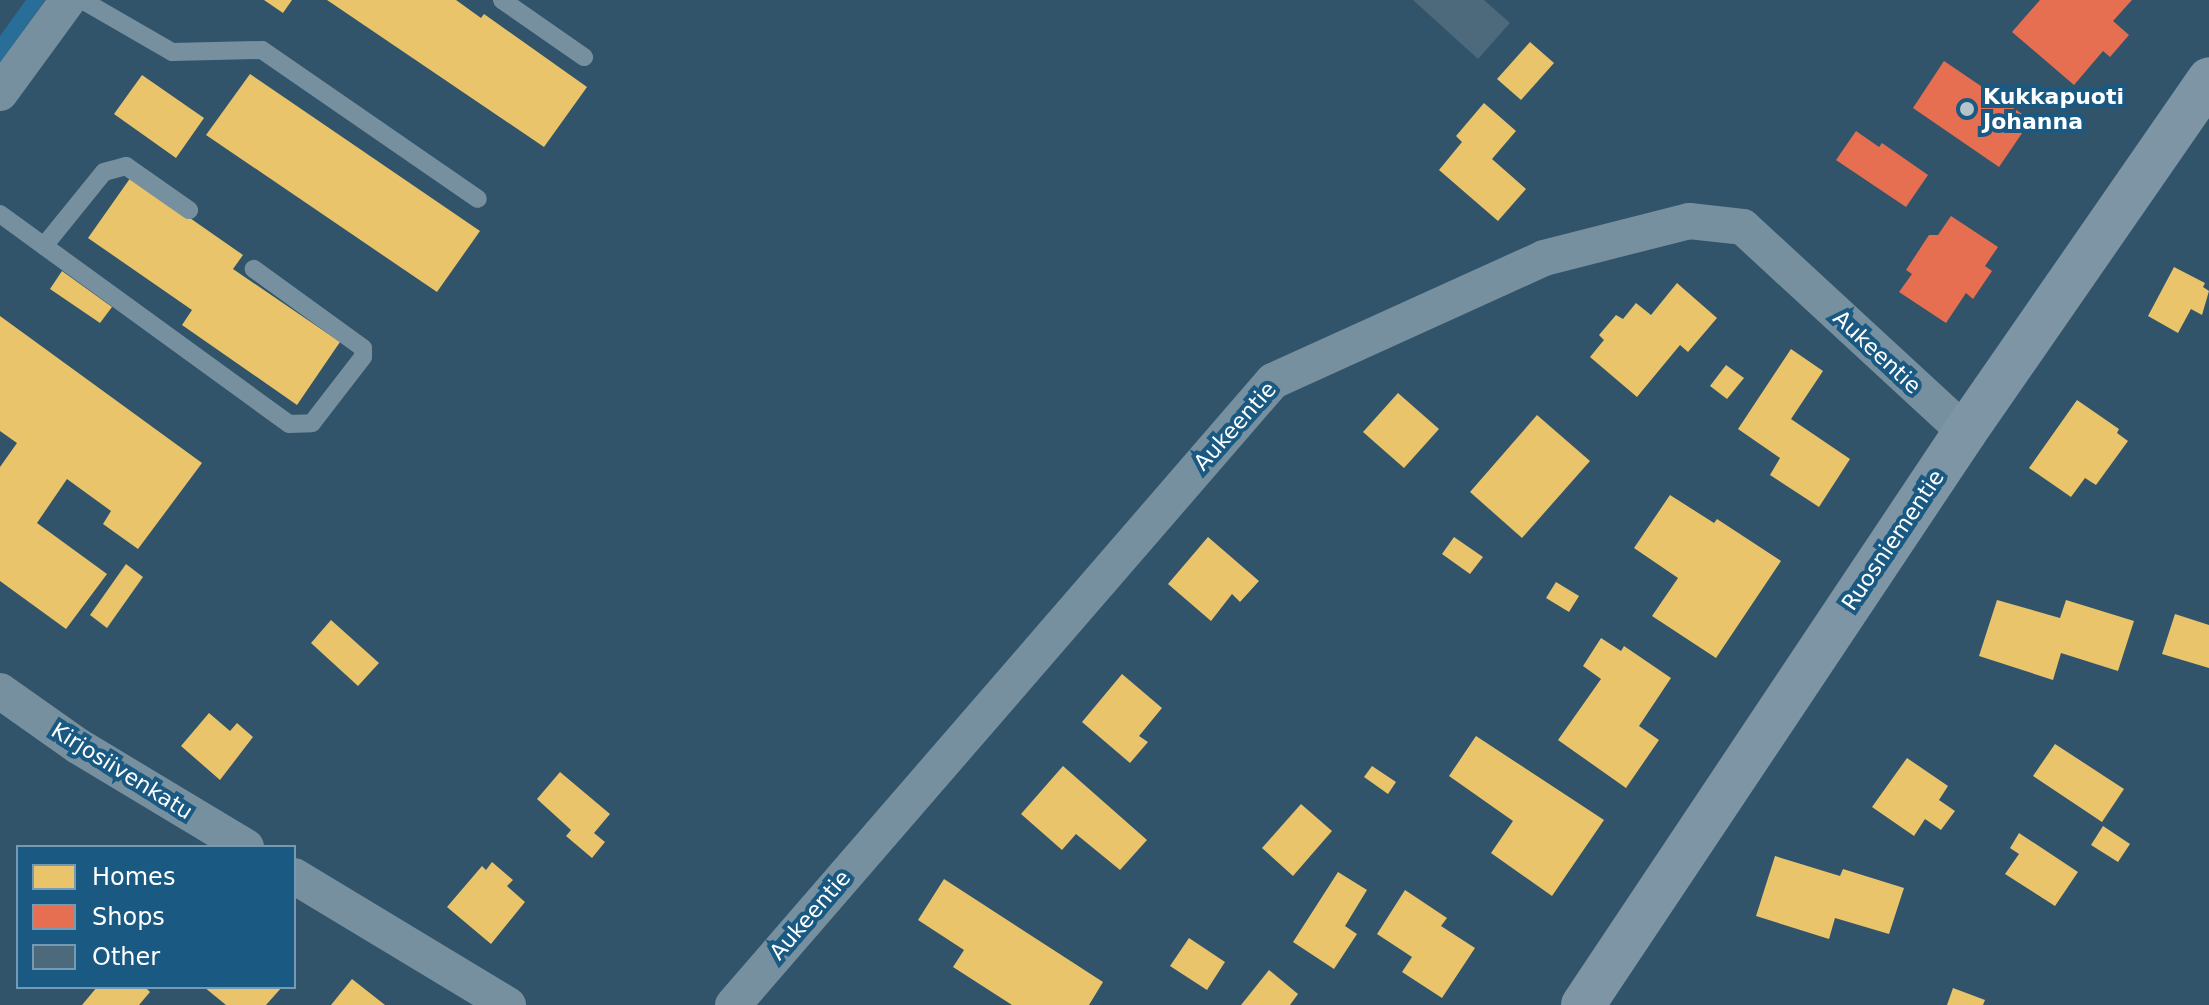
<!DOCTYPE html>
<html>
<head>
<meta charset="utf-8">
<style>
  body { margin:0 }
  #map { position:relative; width:2209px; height:1005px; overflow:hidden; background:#31546a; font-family:"DejaVu Sans",sans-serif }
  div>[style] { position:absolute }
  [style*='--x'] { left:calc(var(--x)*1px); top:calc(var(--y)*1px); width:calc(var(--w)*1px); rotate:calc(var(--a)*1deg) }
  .green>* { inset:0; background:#296e99 }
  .homes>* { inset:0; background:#e9c46a }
  .shops>* { inset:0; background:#e76f51 }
  .building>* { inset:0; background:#4d697c }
  .lane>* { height:18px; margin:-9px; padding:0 9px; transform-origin:9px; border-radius:9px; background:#7790a0 }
  .street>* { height:36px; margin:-18px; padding:0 18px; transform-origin:18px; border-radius:18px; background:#7790a0 }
  .secondary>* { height:44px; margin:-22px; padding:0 22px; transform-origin:22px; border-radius:22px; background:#7e95a6 }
  .dots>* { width:22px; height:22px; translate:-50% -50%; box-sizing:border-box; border:4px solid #195982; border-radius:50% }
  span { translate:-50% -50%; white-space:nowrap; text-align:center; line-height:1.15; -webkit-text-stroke:8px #195982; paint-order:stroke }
  .poi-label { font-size:22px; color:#fff; font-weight:700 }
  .left { translate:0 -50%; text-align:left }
  .street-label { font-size:22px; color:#fff }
  .legend { position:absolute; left:16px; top:845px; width:280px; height:144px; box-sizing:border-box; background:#195982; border:2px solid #759bb4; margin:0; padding:10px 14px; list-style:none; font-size:24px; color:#fff }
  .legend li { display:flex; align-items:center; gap:16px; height:40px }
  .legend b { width:40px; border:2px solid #759bb4 }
</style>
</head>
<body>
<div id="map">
  <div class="green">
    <div style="clip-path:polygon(26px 0,45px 0,0 63px,0 36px)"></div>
  </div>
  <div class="homes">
    <div style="clip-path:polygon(264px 0,292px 0,283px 13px)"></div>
    <div style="clip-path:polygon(327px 0,456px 0,481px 18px,484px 14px,587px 87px,544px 147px)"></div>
    <div style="clip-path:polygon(1530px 42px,1554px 63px,1521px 100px,1497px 79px)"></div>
    <div style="clip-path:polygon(250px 74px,480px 231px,437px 292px,206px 135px)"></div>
    <div style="clip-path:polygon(142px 75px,204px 118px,176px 158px,114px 114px)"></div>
    <div style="clip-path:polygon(1484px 103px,1516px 131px,1492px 159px,1526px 189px,1498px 221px,1439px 170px,1462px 142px,1456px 136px)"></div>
    <div style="clip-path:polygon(131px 177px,243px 255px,233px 269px,340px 342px,297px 405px,182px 325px,192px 310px,88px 238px)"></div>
    <div style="clip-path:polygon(2174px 267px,2205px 283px,2203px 287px,2209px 291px,2202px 315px,2191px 309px,2178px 333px,2148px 316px)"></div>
    <div style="clip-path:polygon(62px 271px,112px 307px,100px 323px,50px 289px)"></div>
    <div style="clip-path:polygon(1677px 283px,1717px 318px,1688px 352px,1680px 345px,1637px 397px,1590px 357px,1604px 340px,1599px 335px,1616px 315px,1623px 319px,1636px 303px,1651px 315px)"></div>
    <div style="clip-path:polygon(0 316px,202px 463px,138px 549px,103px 524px,111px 511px,67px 479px,37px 523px,107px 574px,66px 629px,0 581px,0 467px,17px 443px,0 431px)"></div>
    <div style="clip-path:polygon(1791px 349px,1823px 371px,1791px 419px,1850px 459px,1819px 507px,1770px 475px,1780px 458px,1738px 429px)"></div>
    <div style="clip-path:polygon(1726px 365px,1744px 378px,1727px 399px,1710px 386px)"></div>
    <div style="clip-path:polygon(1398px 393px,1439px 429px,1404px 468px,1363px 432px)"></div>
    <div style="clip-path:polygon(2077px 400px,2119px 429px,2117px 433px,2128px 441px,2096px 485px,2085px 478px,2071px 497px,2029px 468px)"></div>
    <div style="clip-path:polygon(1537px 415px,1590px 461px,1522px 538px,1470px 492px)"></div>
    <div style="clip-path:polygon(1670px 495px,1714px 523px,1717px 519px,1781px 561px,1716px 658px,1652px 616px,1678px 578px,1634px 548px)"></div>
    <div style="clip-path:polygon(1208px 537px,1259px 581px,1240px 602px,1232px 594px,1211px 621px,1168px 584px)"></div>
    <div style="clip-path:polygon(1454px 537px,1483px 557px,1470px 574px,1442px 554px)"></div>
    <div style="clip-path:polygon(126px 564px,143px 577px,107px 628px,90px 615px)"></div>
    <div style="clip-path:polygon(1556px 582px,1579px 596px,1569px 612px,1546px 598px)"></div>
    <div style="clip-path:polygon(1997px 600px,2060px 618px,2066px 600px,2134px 621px,2118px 671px,2061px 653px,2053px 680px,1979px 656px)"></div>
    <div style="clip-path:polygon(2175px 614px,2209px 625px,2209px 668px,2162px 654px)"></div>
    <div style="clip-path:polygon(331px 620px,379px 663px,358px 686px,311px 643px)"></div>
    <div style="clip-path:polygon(1601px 638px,1621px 651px,1624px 646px,1671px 678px,1639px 726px,1659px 740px,1626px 788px,1558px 740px,1601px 679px,1583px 666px)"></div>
    <div style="clip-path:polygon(1122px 674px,1162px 708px,1139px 736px,1148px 742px,1130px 763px,1082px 722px)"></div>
    <div style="clip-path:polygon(209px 713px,230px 731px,237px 723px,253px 737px,220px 780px,181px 746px)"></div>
    <div style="clip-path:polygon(1476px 736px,1604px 820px,1552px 896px,1491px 853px,1513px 821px,1449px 776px)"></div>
    <div style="clip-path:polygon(2055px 744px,2124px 789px,2102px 822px,2033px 776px)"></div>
    <div style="clip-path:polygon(1907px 758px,1948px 786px,1939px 800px,1955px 811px,1941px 830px,1925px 819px,1914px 836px,1872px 807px)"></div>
    <div style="clip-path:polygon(1063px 766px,1147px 840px,1120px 870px,1076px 834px,1062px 850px,1021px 814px)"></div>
    <div style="clip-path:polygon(1372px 766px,1396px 782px,1388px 794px,1364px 777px)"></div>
    <div style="clip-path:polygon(560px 772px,610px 814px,594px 833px,605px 842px,592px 858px,566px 836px,571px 830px,537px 799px)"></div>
    <div style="clip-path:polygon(1301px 804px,1332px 831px,1293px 876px,1262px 848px)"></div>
    <div style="clip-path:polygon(2103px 826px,2130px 844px,2118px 862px,2091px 845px)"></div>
    <div style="clip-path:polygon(2019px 833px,2078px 872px,2055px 906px,2005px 874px,2019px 854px,2010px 848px)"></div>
    <div style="clip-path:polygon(1775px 856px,1840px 876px,1843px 869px,1904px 888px,1889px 934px,1835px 918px,1829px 939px,1756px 916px)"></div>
    <div style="clip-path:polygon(492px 862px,513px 880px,507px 886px,525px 902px,491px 944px,447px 907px,482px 866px,486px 870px)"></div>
    <div style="clip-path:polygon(1338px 872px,1367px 890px,1345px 926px,1357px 934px,1334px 969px,1293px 942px)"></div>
    <div style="clip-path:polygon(944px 879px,1103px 982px,1089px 1005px,1012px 1005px,953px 967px,964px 950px,918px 920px)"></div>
    <div style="clip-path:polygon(1405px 890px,1447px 918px,1441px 926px,1475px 948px,1442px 998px,1402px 972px,1412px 957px,1377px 934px)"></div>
    <div style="clip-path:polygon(1189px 938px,1225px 962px,1207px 990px,1170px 966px)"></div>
    <div style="clip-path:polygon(1269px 970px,1298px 994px,1290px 1005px,1241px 1005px)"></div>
    <div style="clip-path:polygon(352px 979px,385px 1005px,331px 1005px)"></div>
    <div style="clip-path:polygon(97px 987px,145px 987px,150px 992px,139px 1005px,82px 1005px)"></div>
    <div style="clip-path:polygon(204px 987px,282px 987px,266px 1005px,226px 1005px)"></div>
    <div style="clip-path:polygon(1953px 988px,1985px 1000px,1983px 1005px,1947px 1005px)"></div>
  </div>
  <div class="shops">
    <div style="clip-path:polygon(2040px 0,2132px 0,2113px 21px,2129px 35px,2110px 57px,2103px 51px,2074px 85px,2012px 32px)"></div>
    <div style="clip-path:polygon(1944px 61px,2031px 120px,1999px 167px,1913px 108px)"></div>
    <div style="clip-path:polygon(1856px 131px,1879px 147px,1882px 143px,1928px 175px,1906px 207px,1836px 160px)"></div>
    <div style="clip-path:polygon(1951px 216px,1998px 247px,1985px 266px,1992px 271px,1973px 299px,1966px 293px,1946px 323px,1899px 292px,1912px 274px,1906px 270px,1929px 235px,1938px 235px)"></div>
  </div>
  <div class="building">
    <div style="clip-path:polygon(1413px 0,1484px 0,1510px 23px,1478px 59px)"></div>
  </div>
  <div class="lane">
    <div style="--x:82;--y:0;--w:104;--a:30"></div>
    <div style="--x:172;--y:52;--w:90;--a:-1.3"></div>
    <div style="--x:262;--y:50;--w:262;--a:34.6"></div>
    <div style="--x:502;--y:0;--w:100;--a:34.8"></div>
    <div style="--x:0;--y:214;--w:357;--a:36"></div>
    <div style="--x:289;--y:424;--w:23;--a:-2"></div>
    <div style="--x:312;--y:423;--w:83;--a:-52.3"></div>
    <div style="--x:363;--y:357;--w:9;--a:-90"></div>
    <div style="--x:363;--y:348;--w:135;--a:-144.1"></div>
    <div style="--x:44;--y:246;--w:95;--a:-51"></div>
    <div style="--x:104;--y:172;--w:23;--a:-15"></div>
    <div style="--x:126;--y:166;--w:77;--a:34.9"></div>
  </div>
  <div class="street">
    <div style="--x:0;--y:93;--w:115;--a:-53.8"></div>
    <div style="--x:0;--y:691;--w:95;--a:35.2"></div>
    <div style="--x:78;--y:746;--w:196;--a:31"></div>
    <div style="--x:294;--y:876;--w:250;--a:31.1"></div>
    <div style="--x:733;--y:1005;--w:825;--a:-49.13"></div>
    <div style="--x:1273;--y:381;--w:298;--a:-24.4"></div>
    <div style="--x:1544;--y:258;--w:150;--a:-14.3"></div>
    <div style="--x:1689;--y:221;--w:54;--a:6.3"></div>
    <div style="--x:1743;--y:227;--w:302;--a:42.7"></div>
  </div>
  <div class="secondary">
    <div style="--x:1583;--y:1005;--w:689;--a:-56.31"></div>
    <div style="--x:1965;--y:432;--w:429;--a:-55.3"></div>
  </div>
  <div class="dots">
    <div style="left:1967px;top:109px;background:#b7c3cb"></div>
  </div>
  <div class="poi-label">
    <span class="left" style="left:1983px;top:109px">Kukkapuoti<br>Johanna</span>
  </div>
  <div class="street-label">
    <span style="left:1877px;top:352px;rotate:43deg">Aukeentie</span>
    <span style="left:1235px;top:426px;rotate:-48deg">Aukeentie</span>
    <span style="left:1893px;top:540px;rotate:-56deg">Ruosniementie</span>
    <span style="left:122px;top:771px;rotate:32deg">Kirjosiivenkatu</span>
    <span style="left:810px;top:915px;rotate:-49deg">Aukeentie</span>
  </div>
  <ul class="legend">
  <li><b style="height:22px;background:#e9c46a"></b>Homes</li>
  <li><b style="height:22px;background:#e76f51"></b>Shops</li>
  <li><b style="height:22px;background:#4d697c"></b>Other</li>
  </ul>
</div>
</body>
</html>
